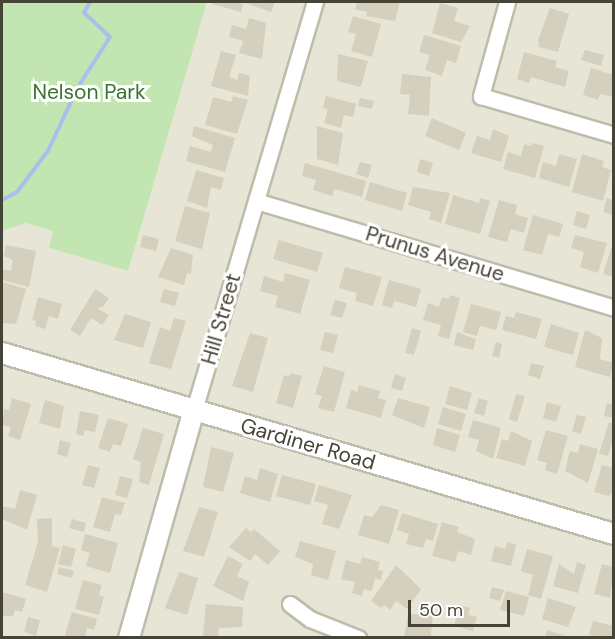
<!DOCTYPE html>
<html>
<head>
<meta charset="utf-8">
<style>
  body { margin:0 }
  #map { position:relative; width:615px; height:639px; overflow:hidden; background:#f3f2e7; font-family:"DM Sans",sans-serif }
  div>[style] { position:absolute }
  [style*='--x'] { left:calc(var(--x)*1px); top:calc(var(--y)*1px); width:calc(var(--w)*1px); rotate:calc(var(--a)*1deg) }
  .residential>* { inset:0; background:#e6e5d6 }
  .green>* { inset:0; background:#c3e5b2 }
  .stream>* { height:4px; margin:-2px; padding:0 2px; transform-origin:2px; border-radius:2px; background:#a7c0ec }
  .building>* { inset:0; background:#d4d0bd }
  .roads { filter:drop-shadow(2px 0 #bebcaa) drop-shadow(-2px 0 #bebcaa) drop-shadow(0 2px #bebcaa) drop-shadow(0 -2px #bebcaa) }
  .minor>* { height:15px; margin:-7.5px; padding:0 7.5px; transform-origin:7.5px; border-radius:7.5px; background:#fff }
  .tertiary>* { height:20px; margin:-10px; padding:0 10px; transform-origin:10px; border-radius:10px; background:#fff }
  span { translate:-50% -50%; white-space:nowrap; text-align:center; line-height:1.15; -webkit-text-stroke:6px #fff; paint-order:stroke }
  .park-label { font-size:21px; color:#38742d }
  .street-label { font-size:21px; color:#464337 }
  .frame { position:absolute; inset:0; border:3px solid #464337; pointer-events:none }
  .scale { position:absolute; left:408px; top:600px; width:102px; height:27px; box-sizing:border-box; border:3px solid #464337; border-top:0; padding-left:8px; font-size:18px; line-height:21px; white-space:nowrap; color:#464337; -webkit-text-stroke:4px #fff; paint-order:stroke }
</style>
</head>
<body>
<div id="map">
  <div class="residential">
    <div style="clip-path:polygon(207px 2px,613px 2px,613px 637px,2px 637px,2px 231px,26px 223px,54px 231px,49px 248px,128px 271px)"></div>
  </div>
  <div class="green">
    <div style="clip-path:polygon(2px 2px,207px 2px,128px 271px,49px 248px,53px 231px,26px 223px,2px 231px)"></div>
  </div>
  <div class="stream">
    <div style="--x:2;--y:200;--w:17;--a:-28"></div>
    <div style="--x:17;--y:192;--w:51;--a:-52.9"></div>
    <div style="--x:48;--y:151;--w:71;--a:-64.9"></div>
    <div style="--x:78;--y:87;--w:59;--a:-57.4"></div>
    <div style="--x:110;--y:37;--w:35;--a:-137"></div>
    <div style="--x:84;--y:13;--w:13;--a:-61"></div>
  </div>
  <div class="building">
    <div style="clip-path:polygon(213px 2px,234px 2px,243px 4px,241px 12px,212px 4px)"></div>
    <div style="clip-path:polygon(243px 2px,275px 2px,271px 12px)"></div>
    <div style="clip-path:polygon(357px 2px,400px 2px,395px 21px,366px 16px,367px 12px,355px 9px)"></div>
    <div style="clip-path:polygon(440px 3px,458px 8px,454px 21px,470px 26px,461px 42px,432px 33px)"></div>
    <div style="clip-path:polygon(550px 8px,569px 14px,558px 52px,539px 47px,538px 40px)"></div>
    <div style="clip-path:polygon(353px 16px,381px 24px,372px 57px,351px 51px,356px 34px,348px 32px)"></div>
    <div style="clip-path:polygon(249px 18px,266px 23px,262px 59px,239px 53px,243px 41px,229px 37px,232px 25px,246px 29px)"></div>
    <div style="clip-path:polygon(424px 35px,461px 46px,456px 63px,447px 60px,442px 76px,425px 70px,430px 55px,419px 52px)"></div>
    <div style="clip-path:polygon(585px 50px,604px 55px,601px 66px,581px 60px)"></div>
    <div style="clip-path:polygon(221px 51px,236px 55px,229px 77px,237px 80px,239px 73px,250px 76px,248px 96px,211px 86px)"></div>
    <div style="clip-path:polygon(524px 52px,557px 61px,555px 67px,569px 71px,565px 87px,531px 77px,529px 83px,517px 79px)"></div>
    <div style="clip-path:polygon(338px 54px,368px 61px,361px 87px,337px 81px)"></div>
    <div style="clip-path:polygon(591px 68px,614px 75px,613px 97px,600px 94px,598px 100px,583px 95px)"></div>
    <div style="clip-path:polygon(402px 74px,431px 77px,429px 116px,408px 114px,410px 95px,400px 94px)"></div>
    <div style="clip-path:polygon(233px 96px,248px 100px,237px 134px,205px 125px,213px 97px,231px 102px)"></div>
    <div style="clip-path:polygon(326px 96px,356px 104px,353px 117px,344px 115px,341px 128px,324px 123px,328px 109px,323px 108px)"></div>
    <div style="clip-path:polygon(360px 98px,374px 101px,372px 109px,358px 106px)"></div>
    <div style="clip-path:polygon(432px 118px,466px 133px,459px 150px,425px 136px)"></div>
    <div style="clip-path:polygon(194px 126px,235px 138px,225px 172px,186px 161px,190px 146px,211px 152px,213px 145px,192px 136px)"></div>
    <div style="clip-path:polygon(317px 126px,343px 133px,338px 165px,317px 159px)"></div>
    <div style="clip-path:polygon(493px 129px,509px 136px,501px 162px,471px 153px,477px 136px,490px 140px)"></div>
    <div style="clip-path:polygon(532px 143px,544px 146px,535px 178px,503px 169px,508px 152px,521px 156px,524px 144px,531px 146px)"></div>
    <div style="clip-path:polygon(559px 154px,577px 159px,569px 187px,539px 178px,543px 162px,556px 166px)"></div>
    <div style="clip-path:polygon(582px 154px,604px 161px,602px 167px,611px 170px,603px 201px,572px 192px)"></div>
    <div style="clip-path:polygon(420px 159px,433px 163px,429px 176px,417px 172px)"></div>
    <div style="clip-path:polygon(360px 162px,372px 165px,368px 178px,356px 174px)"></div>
    <div style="clip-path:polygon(305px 163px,366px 181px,362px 197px,335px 189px,332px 196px,313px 190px,316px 180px,302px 176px)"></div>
    <div style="clip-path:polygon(196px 170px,224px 178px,221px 190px,211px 187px,207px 208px,187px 201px)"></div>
    <div style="clip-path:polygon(370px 182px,407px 193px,402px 211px,365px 200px)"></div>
    <div style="clip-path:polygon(413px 187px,450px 193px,441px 223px,429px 219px,431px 212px,408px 205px)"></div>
    <div style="clip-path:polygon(453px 195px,479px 203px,480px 198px,490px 201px,480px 234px,445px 224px)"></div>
    <div style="clip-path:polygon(607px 198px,614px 201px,614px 215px,603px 212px)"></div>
    <div style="clip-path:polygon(499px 200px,517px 205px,515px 214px,528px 218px,524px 233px,511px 229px,507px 242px,488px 237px)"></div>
    <div style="clip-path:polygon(185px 206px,210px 213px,202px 249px,175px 241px)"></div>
    <div style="clip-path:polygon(577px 211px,590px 215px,586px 229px,573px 225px)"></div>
    <div style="clip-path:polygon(533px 215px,563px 224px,559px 237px,548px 234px,542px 255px,523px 250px)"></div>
    <div style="clip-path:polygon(143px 235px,159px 239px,156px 251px,140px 247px)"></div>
    <div style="clip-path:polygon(575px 235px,607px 243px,598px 273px,580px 267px,584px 252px,571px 248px)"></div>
    <div style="clip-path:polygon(614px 239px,614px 277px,603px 274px)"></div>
    <div style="clip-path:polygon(279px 240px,323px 253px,317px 272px,273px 259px)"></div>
    <div style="clip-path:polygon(6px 245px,36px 251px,29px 287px,2px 280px,2px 269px,11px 271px,13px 260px,4px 256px)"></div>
    <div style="clip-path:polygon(171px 248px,193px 255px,191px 274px,187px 273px,184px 285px,158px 277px)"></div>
    <div style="clip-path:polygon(345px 267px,382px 277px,373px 306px,355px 301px,357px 293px,339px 288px)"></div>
    <div style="clip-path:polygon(285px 273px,310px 280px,300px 314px,275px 307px,278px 296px,260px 291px,264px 276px,283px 282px)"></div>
    <div style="clip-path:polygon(389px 280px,421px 289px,416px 307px,394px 301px,392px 308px,382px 305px)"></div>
    <div style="clip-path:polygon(2px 282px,26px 289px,16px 324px,2px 323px)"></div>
    <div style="clip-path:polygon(95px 289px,109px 298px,103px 307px,97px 308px,109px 315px,102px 325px,91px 318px,80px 336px,70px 330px)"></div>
    <div style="clip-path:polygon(164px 289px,179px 293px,175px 306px,160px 302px)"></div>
    <div style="clip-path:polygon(450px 295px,460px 298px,449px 339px,438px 336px,441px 325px,423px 320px,428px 303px,439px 307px,442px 297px,449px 299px)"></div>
    <div style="clip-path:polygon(38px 297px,62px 304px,58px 319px,49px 316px,45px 329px,35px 326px,36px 321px,32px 320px)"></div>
    <div style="clip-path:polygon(335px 300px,347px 303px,342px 318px,330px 315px)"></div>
    <div style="clip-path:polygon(471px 304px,501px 312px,496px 330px,480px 326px,477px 336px,463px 332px)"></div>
    <div style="clip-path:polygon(516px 312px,542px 319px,536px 339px,502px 330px,506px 316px,514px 318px)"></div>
    <div style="clip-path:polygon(125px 314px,151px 322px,143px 348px,114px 340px)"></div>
    <div style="clip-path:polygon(174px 318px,186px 321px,171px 369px,149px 363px,160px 327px,170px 331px)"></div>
    <div style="clip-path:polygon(551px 324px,579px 333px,573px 355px,544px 347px)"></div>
    <div style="clip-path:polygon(412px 328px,421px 331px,414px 355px,405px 353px)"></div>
    <div style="clip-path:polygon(585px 330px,602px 338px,600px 359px,614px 363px,610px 377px,575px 367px)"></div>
    <div style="clip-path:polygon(325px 332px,338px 335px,333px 353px,320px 350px)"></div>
    <div style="clip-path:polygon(457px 332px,476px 339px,473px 350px,454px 345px)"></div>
    <div style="clip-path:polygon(250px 333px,268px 338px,253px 392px,232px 386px)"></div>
    <div style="clip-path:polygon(496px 342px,502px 344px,499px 358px,492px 356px)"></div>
    <div style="clip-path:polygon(531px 363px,544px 366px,540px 379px,528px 375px)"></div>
    <div style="clip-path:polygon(324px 366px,345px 372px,334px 412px,318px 408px,322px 396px,315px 394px)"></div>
    <div style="clip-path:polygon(291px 373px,302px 376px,293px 408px,276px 403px,284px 375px,289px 377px)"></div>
    <div style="clip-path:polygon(395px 374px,406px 378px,402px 391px,391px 388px)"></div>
    <div style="clip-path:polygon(359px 385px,380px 391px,378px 398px,386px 400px,381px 418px,346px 408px,351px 390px,357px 392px)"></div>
    <div style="clip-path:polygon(450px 386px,472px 393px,467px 410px,445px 404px)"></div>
    <div style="clip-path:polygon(516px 394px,525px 396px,517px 422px,509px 419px)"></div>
    <div style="clip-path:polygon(12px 398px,31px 404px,20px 440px,8px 436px,11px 427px,2px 425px,4px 409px,9px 410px)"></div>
    <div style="clip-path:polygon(398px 398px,430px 407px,424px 428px,392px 415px)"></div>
    <div style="clip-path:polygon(479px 398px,488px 401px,484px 416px,474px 413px)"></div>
    <div style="clip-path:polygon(45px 400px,64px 406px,60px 429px,39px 423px)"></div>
    <div style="clip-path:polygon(547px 402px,561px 406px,556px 422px,543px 418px)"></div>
    <div style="clip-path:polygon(607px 403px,614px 405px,614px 418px,604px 416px)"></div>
    <div style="clip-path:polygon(443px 407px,466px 414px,461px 431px,438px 424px)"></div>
    <div style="clip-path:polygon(80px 411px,99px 415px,95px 432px,85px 430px,83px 436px,76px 434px)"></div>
    <div style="clip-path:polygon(577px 415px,586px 417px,581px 434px,572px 431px)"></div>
    <div style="clip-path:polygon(108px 418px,128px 424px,121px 446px,113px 444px,110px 452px,98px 448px)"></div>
    <div style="clip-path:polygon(473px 420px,501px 428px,493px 459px,476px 451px,479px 440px,468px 437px)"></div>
    <div style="clip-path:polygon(609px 422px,614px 424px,614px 436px,608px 456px,599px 454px)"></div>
    <div style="clip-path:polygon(143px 428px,164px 434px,149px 485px,139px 482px,141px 462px,133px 459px)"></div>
    <div style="clip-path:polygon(437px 428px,460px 435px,455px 452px,433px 445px)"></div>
    <div style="clip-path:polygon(546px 430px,568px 436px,557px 474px,545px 470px,547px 463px,537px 460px)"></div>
    <div style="clip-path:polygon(511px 431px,532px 441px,525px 466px,496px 458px,502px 439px,508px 441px)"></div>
    <div style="clip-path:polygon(60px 440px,71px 443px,67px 457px,57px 454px)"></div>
    <div style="clip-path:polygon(580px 444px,598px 449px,588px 483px,565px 471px,570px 451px,578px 453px)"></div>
    <div style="clip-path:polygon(211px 447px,234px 453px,223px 492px,203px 487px)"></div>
    <div style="clip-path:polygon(88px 465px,100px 468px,94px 488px,82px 485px)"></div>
    <div style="clip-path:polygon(602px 465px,614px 468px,614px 491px,609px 496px,594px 492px)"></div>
    <div style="clip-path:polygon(260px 468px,278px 474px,270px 502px,240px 493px,245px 476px,257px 480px)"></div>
    <div style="clip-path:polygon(282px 475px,316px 484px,310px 505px,276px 496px)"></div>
    <div style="clip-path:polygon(120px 476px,133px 479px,127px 498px,115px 495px)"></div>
    <div style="clip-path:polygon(319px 485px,352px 495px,339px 529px,322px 524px,328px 505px,314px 501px)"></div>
    <div style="clip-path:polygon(20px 490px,37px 495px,27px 530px,2px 519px,2px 506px,15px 509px)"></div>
    <div style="clip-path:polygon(102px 497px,125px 503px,121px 515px,115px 514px,110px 532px,93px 527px)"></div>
    <div style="clip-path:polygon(381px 505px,399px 510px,389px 544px,358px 535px,364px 515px,372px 517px)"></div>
    <div style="clip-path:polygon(199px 507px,218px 512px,204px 557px,183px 551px)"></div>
    <div style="clip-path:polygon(402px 513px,438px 524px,433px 541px,426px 539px,423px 548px,406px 544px,409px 534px,397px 530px)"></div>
    <div style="clip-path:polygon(52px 518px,52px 546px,60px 548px,47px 592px,25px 585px,38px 542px,37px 519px)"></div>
    <div style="clip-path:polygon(72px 519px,86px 523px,84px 532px,69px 528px)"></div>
    <div style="clip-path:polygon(442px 522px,459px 527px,457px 532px,475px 539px,471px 555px,458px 551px,455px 562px,432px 556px)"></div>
    <div style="clip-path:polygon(246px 528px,251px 532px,254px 529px,280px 551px,268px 565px,255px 554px,250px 561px,229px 547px)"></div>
    <div style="clip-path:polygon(85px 534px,118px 543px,110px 573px,86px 566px,90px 553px,81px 550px)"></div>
    <div style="clip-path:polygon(300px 541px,336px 551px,328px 580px,311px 575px,313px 564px,295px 557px)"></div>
    <div style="clip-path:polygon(507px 542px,516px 545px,511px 566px,491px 561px,495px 546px,505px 549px)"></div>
    <div style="clip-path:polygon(63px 545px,76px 549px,71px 567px,58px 564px)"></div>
    <div style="clip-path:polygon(527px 549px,553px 556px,541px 599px,528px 595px,533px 575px,521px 571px)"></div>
    <div style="clip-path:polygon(228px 556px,243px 564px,237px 576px,249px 582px,243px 601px,213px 586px)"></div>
    <div style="clip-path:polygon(362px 557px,380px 562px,378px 570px,383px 571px,381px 580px,375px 578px,372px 591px,364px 589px,362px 596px,352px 593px,355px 582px,341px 579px,346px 560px,360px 564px)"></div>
    <div style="clip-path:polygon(577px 562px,586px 565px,578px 593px,553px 586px,559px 564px,574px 574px)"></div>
    <div style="clip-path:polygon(602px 564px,614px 567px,610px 598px,594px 594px)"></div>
    <div style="clip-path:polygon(396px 565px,421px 589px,407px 609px,396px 601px,390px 610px,384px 605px,381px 608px,371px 601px)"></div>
    <div style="clip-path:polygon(59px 567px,74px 571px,72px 578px,57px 574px)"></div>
    <div style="clip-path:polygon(179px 572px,198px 578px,187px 615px,165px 608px)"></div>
    <div style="clip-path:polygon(83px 580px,102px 585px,99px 595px,104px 597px,99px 615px,75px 609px)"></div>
    <div style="clip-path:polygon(492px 587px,504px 590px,500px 601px,489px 598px)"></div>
    <div style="clip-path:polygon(506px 591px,529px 597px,524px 616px,500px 610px)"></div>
    <div style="clip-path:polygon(2px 592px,26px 599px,22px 612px,15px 610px,13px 616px,2px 616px)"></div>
    <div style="clip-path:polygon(548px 598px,576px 607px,568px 627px,542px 619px)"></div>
    <div style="clip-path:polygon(206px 604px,243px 607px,242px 627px,219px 628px,218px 637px,203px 636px)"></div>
    <div style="clip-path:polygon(460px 605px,470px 608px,468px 615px,477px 617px,473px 631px,454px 626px)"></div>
    <div style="clip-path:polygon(72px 612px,97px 619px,94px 630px,87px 628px,85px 638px,64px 638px)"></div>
    <div style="clip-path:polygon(408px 614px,433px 615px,431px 635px,439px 638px,404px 638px)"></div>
    <div style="clip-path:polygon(28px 617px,40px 620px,36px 636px,24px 632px)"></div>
    <div style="clip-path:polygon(593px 621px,614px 626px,614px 638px,589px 635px)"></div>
    <div style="clip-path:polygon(547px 630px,569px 637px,569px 638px,545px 638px)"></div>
  </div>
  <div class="roads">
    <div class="minor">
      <div style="--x:507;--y:2;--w:98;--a:105.5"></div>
      <div style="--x:481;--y:96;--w:139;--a:16.3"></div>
      <div style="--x:256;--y:201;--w:374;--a:16.6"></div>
      <div style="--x:194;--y:410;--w:426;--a:-73.5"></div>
      <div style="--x:290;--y:604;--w:25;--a:37"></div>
      <div style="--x:310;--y:619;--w:52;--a:21.6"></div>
    </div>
    <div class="tertiary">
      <div style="--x:2;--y:353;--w:638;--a:16.48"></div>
      <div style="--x:129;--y:638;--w:237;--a:-74.1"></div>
    </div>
  </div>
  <div class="park-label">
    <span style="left:89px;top:92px">Nelson Park</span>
  </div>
  <div class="street-label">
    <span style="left:435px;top:254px;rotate:17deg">Prunus Avenue</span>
    <span style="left:221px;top:319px;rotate:-74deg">Hill Street</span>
    <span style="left:308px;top:444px;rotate:16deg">Gardiner Road</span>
  </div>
  <div class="frame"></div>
  <div class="scale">50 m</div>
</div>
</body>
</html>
